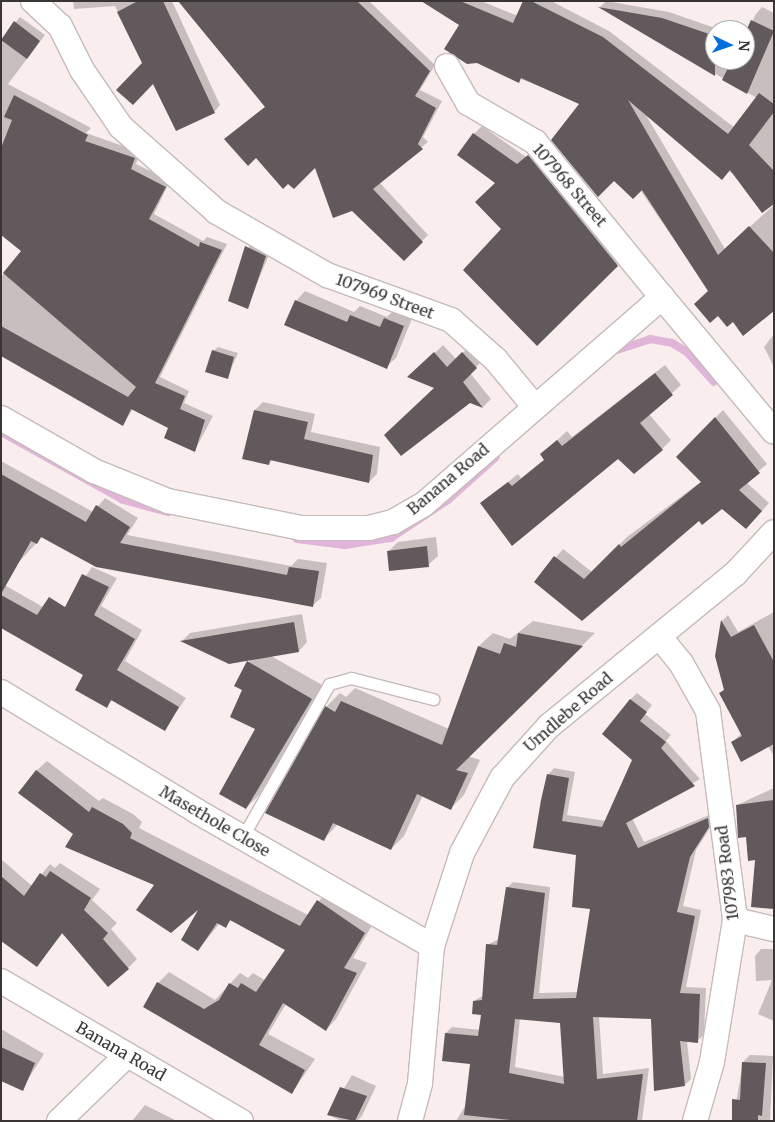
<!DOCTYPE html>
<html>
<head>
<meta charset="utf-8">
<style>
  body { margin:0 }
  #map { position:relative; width:775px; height:1122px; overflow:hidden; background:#f9eeed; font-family:Merriweather,serif }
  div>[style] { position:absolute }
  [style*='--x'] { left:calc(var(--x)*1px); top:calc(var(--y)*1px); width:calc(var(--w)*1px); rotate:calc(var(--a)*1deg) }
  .shadow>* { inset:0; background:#0003 }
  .stream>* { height:8px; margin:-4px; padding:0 4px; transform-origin:4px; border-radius:4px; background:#e0b5d9 }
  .building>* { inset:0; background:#61595b }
  .roads { filter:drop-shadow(1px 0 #c5bbba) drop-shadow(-1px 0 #c5bbba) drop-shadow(0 1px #c5bbba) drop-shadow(0 -1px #c5bbba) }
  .lane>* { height:11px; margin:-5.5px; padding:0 5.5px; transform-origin:5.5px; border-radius:5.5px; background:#fff }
  .street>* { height:24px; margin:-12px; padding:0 12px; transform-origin:12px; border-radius:12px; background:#fff }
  span { translate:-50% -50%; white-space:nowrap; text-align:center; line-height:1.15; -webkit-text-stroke:5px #fff; paint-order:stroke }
  .street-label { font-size:16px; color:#393535 }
  .frame { position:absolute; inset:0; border:2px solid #393535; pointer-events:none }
  .north { position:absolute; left:705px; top:20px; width:50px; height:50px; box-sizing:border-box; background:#fff; border:1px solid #b0aeae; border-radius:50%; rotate:93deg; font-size:14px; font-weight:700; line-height:20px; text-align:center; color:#393535 }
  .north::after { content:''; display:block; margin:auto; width:18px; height:22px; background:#006fd7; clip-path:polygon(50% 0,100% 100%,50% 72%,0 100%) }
</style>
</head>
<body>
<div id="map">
  <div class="shadow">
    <div style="clip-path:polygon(73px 1px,172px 1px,220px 105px,214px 112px,143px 63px,115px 6px,74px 9px)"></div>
    <div style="clip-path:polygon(180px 1px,369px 1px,435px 65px,420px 90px,442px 101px,423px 137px,428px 142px,379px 182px,428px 235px,404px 259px,316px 165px,256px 156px,225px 139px,266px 106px)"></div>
    <div style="clip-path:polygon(444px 1px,481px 1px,518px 16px,525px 1px,551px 1px,609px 31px,735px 128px,757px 98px,600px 7px,606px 1px,669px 12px,715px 28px,715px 60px,745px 60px,745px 36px,756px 14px,762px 7px,774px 13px,774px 202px,646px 115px,725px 249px,774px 205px,774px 289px,709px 291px,581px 103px,446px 49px,460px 24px)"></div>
    <div style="clip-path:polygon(20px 17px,45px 35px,8px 84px,91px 128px,86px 133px,140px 152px,136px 164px,170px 181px,154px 214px,203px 241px,207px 237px,227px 244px,160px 377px,189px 391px,184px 403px,213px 416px,195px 450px,169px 428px,133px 409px,123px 425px,1px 355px,1px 277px,92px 166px,1px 217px,1px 40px)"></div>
    <div style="clip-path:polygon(482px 126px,526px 157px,537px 148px,626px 256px,537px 344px,502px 229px,497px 183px,474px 134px)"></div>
    <div style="clip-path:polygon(251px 242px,270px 252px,247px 308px,229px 300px)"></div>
    <div style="clip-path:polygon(305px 291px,354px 312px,360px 306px,387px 317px,395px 309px,413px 316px,396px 358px,386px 367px,296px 301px)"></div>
    <div style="clip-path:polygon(774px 334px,774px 367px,764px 347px)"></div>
    <div style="clip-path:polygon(443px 345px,456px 359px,471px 345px,484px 359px,470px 373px,491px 399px,483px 407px,410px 377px)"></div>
    <div style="clip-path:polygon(218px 347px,238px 353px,227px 378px,213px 351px)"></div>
    <div style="clip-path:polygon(665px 365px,681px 385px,649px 414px,671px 440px,662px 449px,619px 457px,482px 503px,518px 474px,521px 478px,545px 459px,542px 454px,567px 431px,572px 437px)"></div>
    <div style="clip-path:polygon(263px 402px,315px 414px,311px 432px,380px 447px,377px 474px,369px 482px,273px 459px,269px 464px,255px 410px)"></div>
    <div style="clip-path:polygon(723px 410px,767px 464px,746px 482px,769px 503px,754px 520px,722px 507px,699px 520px,582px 619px,535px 582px,563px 549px,592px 572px,627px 537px,702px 481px,677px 457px)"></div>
    <div style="clip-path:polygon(1px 461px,93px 512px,105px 498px,138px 518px,127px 535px,291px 566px,298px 559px,327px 563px,321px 598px,312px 606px,43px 536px,18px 563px,1px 504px)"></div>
    <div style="clip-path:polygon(436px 537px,438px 556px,428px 565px,388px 552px,398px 542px)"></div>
    <div style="clip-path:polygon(92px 567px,117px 578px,101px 606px,142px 630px,125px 661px,186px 698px,164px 730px,113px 699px,107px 706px,85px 675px,1px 627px,1px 583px,85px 631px,70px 599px)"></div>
    <div style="clip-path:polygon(774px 612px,774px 756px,768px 746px,732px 742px,742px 733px,721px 693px,725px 689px,716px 656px,722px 621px,728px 615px,738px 632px)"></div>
    <div style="clip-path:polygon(302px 614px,307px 642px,299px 651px,271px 656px,324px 686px,259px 795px,246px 808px,256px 728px,244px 689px,250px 659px,230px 663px,182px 641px,190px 633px)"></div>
    <div style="clip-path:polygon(533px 621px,595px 633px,468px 756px,480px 760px,464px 795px,451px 808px,423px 795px,404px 836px,391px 849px,338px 824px,324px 839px,267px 812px,326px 707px,340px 693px,346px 697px,355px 688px,449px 729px,479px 646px,493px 633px,510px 639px)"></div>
    <div style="clip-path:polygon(evenodd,637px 693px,652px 705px,645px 714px,671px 735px,666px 741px,700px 779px,632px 818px,644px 842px,714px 813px,715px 820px,696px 850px,683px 906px,701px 910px,686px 987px,706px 988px,704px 1035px,697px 1041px,687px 1041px,691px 1079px,685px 1085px,652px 1018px,599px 1016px,603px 1074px,649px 1068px,642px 1121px,456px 1121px,466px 1105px,471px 1063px,446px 1033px,452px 1027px,480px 1030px,482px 1014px,474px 1001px,484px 995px,487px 945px,499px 939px,507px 888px,513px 882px,550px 887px,539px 993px,579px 992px,591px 907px,577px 854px,534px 847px,548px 775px,554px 768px,575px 772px,567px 815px,606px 821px,634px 759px,630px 700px,637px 693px,520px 1018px,561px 1022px,565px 1077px,515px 1067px,520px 1018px)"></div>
    <div style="clip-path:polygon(47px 761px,99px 801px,103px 798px,133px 814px,142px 822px,139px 828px,308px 915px,328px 890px,374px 922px,353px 958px,367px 963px,336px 1019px,326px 1030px,286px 1004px,268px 1034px,315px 1059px,292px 1093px,158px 983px,169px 972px,215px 1000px,240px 973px,248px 978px,253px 973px,266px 981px,287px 950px,232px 920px,225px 926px,220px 923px,198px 950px,202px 906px,156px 885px,75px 834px,36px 771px)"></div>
    <div style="clip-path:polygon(774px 788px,774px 908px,737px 805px)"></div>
    <div style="clip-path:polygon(1px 859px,32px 886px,50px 864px,55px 868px,60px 863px,100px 889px,92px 900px,117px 923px,111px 929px,137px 959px,128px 968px,63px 933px,37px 965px,1px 910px)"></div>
    <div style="clip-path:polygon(761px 949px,774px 949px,774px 1021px,758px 1014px,772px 980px,756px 981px,755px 956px)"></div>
    <div style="clip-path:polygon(1px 1029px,44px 1054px,22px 1089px,1px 1079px)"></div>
    <div style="clip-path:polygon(750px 1055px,773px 1056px,770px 1121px,733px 1121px,743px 1062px)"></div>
    <div style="clip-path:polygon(352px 1075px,376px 1086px,362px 1116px,357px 1121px,342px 1121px,328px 1115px)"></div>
    <div style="clip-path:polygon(145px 1105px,175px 1120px,174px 1121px,132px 1121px)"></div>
  </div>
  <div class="stream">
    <div style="--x:617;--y:350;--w:35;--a:-18"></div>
    <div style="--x:650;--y:339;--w:22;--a:10"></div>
    <div style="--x:672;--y:343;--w:17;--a:31"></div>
    <div style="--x:687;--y:352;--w:40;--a:48"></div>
    <div style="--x:1;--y:432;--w:140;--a:29.1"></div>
    <div style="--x:123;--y:500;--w:47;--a:14.9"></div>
    <div style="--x:297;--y:539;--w:48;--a:7.1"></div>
    <div style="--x:345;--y:545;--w:47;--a:-8.7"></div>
    <div style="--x:391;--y:538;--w:69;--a:-33.7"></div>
    <div style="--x:448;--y:500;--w:64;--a:-41.9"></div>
  </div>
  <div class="building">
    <div style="clip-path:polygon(138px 1px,163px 1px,215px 113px,176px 131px,153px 84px,133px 105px,116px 90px,142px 63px,117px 12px)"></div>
    <div style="clip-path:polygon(178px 1px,357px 1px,430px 71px,415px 96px,436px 108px,418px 144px,423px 149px,373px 189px,423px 242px,404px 261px,352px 211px,333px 218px,315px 168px,294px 189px,288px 184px,283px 189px,256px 158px,248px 166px,224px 139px,265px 107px)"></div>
    <div style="clip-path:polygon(421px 1px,460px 1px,513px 23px,523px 1px,531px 1px,603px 37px,728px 134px,759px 93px,774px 104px,774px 112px,749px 145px,774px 171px,774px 204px,762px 213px,730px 170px,722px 180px,628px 100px,718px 255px,749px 226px,774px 253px,774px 311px,743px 336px,733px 322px,727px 327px,718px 316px,710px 323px,694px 304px,708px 291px,642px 190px,633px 199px,614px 181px,598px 197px,551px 140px,579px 104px,521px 78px,519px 83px,477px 63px,467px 64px,444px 49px,459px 25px)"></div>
    <div style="clip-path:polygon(598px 7px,662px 18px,715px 36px,715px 76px)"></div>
    <div style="clip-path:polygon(751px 20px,774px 31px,747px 94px,722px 80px,732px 60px,745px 60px,745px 33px)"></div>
    <div style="clip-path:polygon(14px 21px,40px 41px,27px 59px,1px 40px)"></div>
    <div style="clip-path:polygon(14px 95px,88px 135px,85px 141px,135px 158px,131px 169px,166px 187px,149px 219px,199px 247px,200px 242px,222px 250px,155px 383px,185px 396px,180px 409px,205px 420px,195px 452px,164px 438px,168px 428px,131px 409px,123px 426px,1px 356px,1px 326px,128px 397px,136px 387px,3px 273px,21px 251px,1px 235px,1px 148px,12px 120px,4px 117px)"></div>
    <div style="clip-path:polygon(473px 133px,517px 164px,528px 155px,618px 266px,537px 346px,463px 270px,501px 229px,475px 202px,495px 183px,457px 155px)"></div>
    <div style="clip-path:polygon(245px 246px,266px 256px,248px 309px,228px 301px)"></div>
    <div style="clip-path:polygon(295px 300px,347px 322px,350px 315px,380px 327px,384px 318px,404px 326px,387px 369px,284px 325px)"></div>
    <div style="clip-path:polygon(212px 350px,234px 357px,228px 379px,205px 372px)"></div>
    <div style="clip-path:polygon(434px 352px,447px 367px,462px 352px,477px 368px,463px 382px,483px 408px,470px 403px,401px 456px,384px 435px,434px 388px,407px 377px)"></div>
    <div style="clip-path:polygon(655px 373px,673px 395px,640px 423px,663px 450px,634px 474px,618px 459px,512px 546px,480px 503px,508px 482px,512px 486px,544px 460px,540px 454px,557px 440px,562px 446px)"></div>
    <div style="clip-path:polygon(254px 410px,308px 422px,304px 439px,373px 455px,369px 483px,270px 460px,269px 465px,242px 459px)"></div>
    <div style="clip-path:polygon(715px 417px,760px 473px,739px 490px,762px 511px,746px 529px,722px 509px,702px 525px,699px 521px,582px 621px,534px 582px,554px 556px,584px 579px,619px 544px,621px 547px,701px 482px,676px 457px)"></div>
    <div style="clip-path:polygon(1px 474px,86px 522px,96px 505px,130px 527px,120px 543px,287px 575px,289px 567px,319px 571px,313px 607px,96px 567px,41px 537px,37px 544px,31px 541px,1px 594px)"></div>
    <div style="clip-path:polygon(427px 546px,429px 567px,389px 571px,387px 551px)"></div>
    <div style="clip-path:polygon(82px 574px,109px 587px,94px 615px,135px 639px,117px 670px,179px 707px,165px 731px,111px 700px,107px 708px,75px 690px,83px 675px,1px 628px,1px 595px,37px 615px,49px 597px,65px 607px)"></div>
    <div style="clip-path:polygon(721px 620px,731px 637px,754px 625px,774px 662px,774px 744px,741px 762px,731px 742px,742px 736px,719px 693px,724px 690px,715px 656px)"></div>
    <div style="clip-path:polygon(294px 622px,299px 652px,229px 664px,180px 641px)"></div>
    <div style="clip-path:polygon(518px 633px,583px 646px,456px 770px,468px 773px,451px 810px,417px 794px,391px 850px,333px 823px,324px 841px,265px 813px,325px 706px,335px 712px,341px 701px,442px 745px,478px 646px,500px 654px,504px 643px,516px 647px)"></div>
    <div style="clip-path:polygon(247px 661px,312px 699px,246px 809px,219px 794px,255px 729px,230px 717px,242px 690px,234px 686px)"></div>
    <div style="clip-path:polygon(evenodd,630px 699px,647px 712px,640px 721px,666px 742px,661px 748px,695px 786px,626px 823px,638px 848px,708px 818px,709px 827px,690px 857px,677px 912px,695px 916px,680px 993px,700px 994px,698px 1043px,680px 1041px,685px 1086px,654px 1091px,651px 1019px,593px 1017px,597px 1079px,643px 1074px,637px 1121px,520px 1121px,464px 1115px,470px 1064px,442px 1061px,445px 1033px,478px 1036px,481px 1015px,472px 1014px,473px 1001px,482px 1000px,486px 944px,497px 945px,506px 887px,545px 893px,533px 999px,576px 998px,590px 909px,572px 907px,576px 855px,533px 848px,541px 800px,547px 774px,569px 778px,562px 821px,602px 827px,632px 760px,602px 734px,630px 699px,515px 1019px,560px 1023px,564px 1084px,509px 1073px,515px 1019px)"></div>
    <div style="clip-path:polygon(36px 770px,89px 812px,92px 807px,123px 824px,132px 833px,130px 838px,300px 926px,317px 900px,365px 933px,344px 968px,357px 973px,326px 1031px,283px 1003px,259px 1045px,305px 1070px,292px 1094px,143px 1007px,157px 982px,204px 1009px,219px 1000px,229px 983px,238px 988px,241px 983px,256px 992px,285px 950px,230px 920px,226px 928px,217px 923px,198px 951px,181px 940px,198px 910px,171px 933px,136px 910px,154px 885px,65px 847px,73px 834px,18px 793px)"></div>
    <div style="clip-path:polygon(774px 800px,774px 909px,751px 907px,755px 860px,748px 861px,746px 837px,738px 838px,736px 805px)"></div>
    <div style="clip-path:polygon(50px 871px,91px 898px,84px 910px,108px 933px,103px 939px,129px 969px,108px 987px,62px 933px,37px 967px,1px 941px,1px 876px,24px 896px,40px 873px,46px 877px)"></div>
    <div style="clip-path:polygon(1px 1047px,35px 1063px,23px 1091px,1px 1081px)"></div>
    <div style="clip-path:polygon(742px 1062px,766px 1063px,762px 1116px,758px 1115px,758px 1121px,732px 1121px,732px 1099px,740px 1100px)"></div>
    <div style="clip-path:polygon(340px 1087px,367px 1096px,355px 1121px,327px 1115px)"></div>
  </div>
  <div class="roads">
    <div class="lane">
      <div style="--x:242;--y:838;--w:177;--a:-60.5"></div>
      <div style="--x:329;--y:684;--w:23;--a:-15"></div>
      <div style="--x:351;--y:678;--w:85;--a:14.4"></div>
    </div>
    <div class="street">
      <div style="--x:33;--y:1;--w:37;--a:43"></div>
      <div style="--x:60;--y:26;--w:49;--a:63.4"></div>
      <div style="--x:82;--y:70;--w:69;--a:55.6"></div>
      <div style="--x:121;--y:127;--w:128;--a:41.5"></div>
      <div style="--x:217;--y:212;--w:127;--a:29.8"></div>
      <div style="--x:327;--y:275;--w:132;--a:19.9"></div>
      <div style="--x:451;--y:320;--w:60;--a:41.6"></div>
      <div style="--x:496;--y:360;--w:60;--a:50.4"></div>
      <div style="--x:447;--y:66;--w:43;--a:60.4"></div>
      <div style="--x:468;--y:103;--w:78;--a:30.2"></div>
      <div style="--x:535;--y:142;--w:200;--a:50.7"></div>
      <div style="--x:1;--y:418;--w:107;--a:29.7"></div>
      <div style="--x:94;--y:471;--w:80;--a:22.1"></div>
      <div style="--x:168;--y:501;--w:136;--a:11.5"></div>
      <div style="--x:301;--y:528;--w:68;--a:0"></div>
      <div style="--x:369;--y:528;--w:25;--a:-14"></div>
      <div style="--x:393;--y:522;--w:34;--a:-30"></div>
      <div style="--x:423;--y:505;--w:317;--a:-41"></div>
      <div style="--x:662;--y:297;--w:175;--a:50.3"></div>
      <div style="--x:659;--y:636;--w:35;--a:51"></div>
      <div style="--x:681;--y:663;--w:55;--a:60.6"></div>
      <div style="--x:708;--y:711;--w:211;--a:82.6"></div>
      <div style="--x:735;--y:920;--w:144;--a:99.2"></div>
      <div style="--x:712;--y:1062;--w:61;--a:106.1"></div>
      <div style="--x:1;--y:692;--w:231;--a:31.3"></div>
      <div style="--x:198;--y:812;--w:270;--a:29.8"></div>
      <div style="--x:735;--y:920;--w:40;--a:13"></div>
      <div style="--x:1;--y:981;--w:278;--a:30.3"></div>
      <div style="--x:59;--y:1121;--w:95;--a:-44.1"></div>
      <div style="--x:410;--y:1121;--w:39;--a:-75"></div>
      <div style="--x:420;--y:1083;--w:138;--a:-85"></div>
      <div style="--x:432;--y:946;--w:98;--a:-72.1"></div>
      <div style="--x:462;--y:853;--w:85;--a:-61.9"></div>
      <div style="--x:502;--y:778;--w:70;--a:-47.9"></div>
      <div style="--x:549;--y:726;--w:240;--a:-39.3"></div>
      <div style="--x:735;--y:574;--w:57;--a:-47.1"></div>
    </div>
  </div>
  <div class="street-label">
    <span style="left:570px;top:185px;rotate:49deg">107968 Street</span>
    <span style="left:385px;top:296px;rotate:20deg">107969 Street</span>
    <span style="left:448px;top:479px;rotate:-40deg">Banana Road</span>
    <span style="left:568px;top:712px;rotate:-41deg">Umdlebe Road</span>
    <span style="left:215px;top:821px;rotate:30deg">Masethole Close</span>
    <span style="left:727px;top:873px;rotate:-97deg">107983 Road</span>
    <span style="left:121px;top:1051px;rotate:30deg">Banana Road</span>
  </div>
  <div class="frame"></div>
  <div class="north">N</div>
</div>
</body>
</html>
